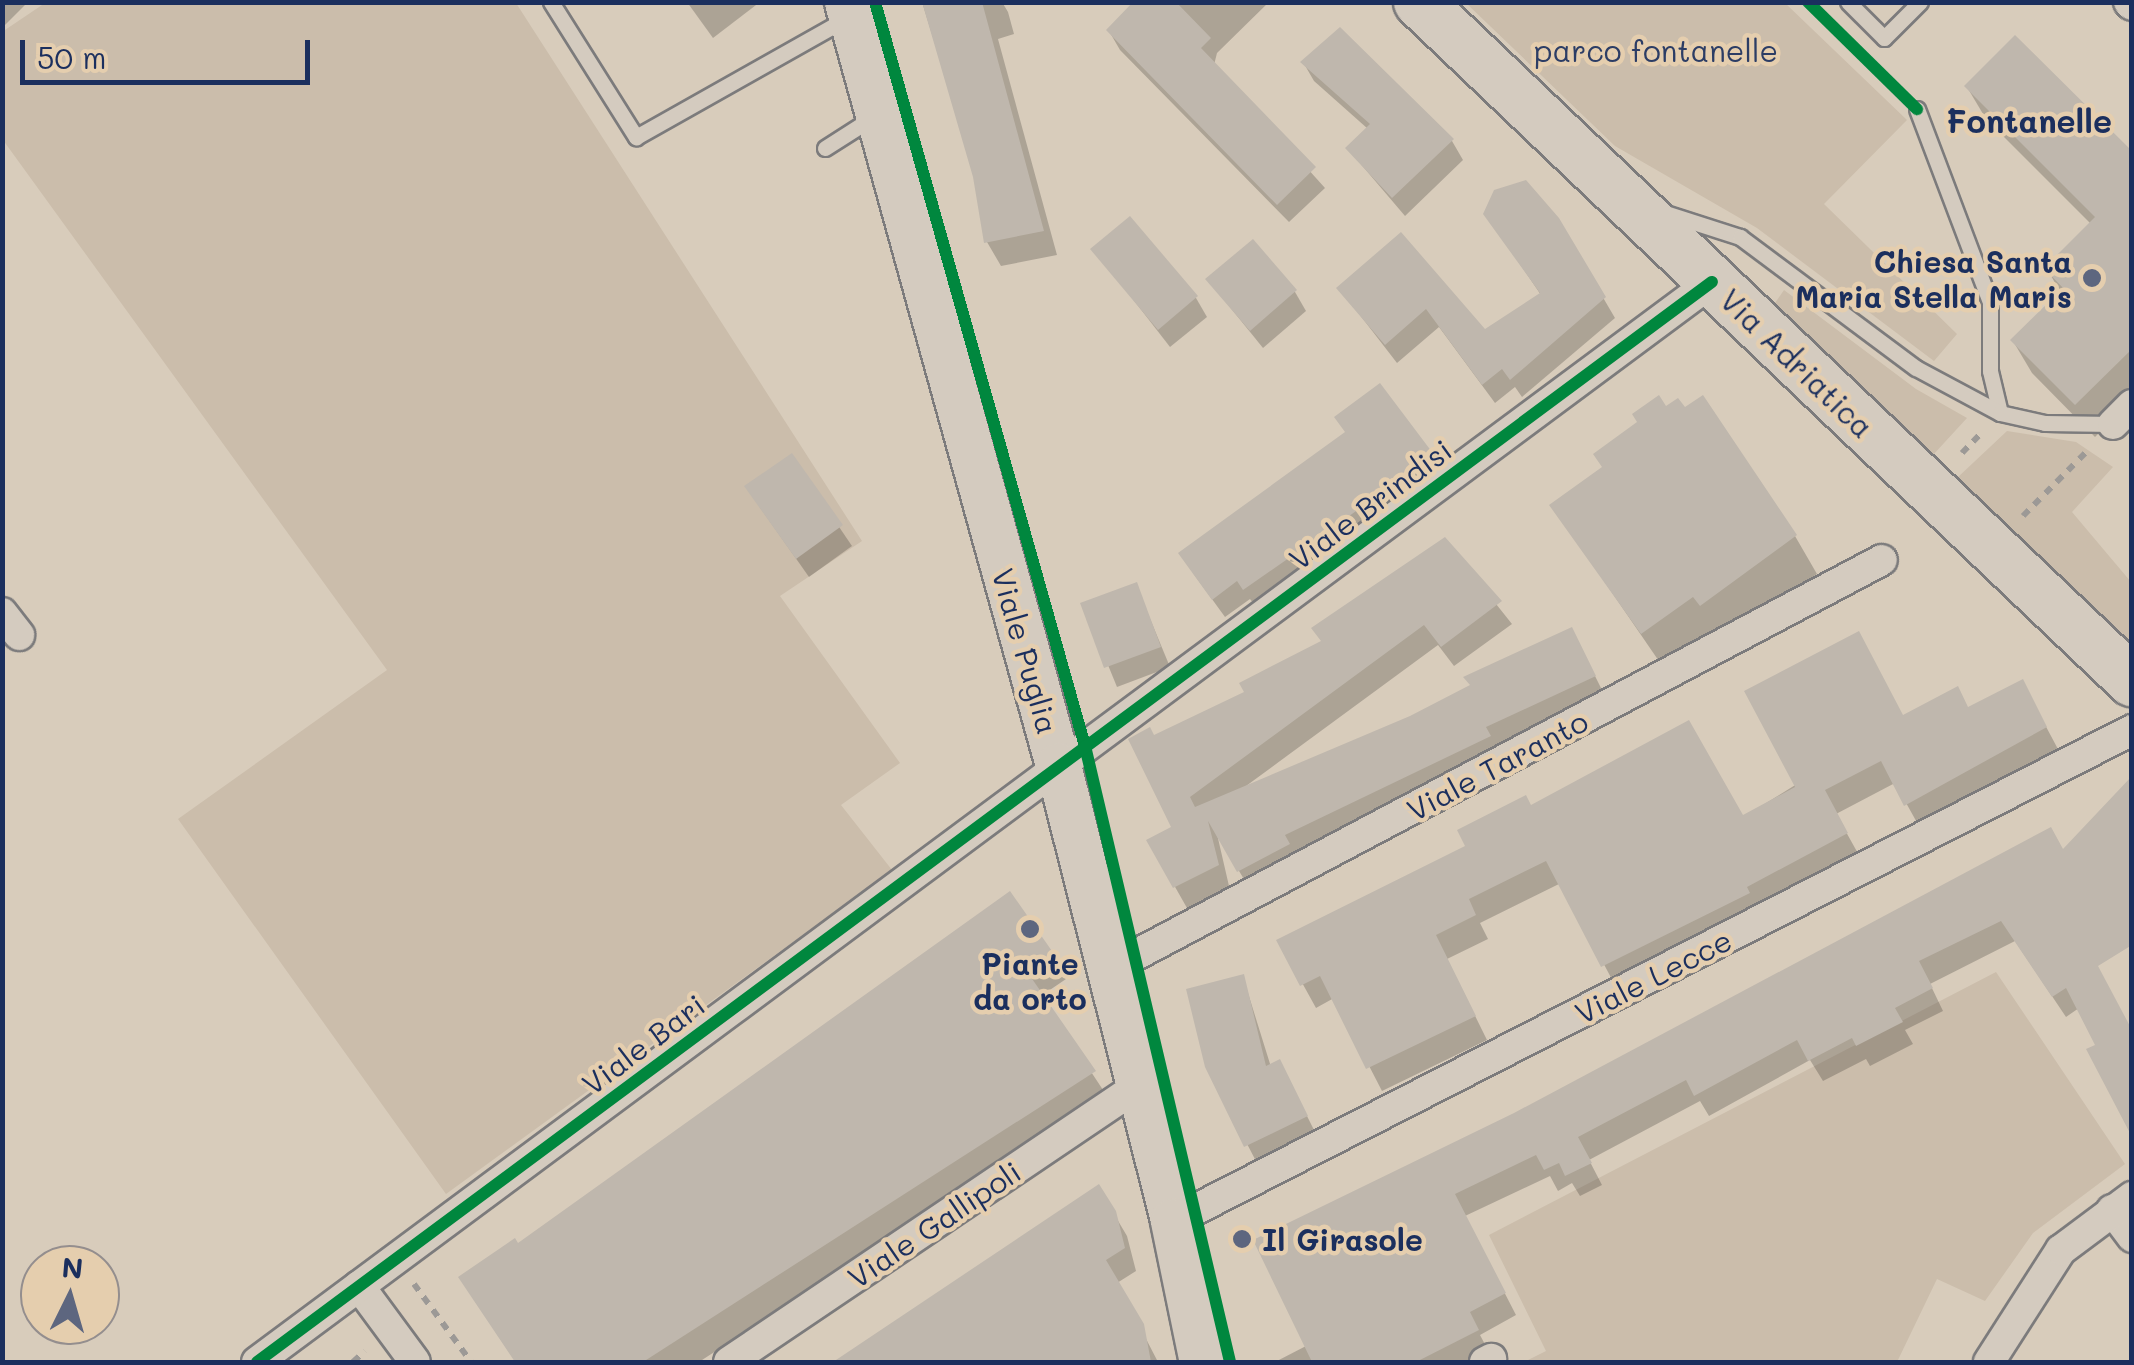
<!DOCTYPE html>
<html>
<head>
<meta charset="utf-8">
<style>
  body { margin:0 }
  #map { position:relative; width:2134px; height:1365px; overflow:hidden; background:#d8ccbb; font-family:Mali,sans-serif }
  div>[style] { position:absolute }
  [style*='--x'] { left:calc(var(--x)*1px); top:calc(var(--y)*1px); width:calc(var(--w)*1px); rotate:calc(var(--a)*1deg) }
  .green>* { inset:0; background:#cbbdab }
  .shadow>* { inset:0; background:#0003 }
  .building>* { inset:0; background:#bfb7ad }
  .path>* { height:6px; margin-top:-3px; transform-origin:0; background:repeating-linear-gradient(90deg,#9c9996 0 8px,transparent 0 16px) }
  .roads { filter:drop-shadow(2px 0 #7c7b7c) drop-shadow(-2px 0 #7c7b7c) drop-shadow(0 2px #7c7b7c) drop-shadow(0 -2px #7c7b7c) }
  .service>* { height:15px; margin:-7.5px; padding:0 7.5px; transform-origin:7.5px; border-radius:7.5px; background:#d4cbbf }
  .minor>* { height:30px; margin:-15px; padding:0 15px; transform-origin:15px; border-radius:15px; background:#d4cbbf }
  .secondary>* { height:45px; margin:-22.5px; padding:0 22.5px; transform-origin:22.5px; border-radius:22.5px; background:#d4cbbf }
  .primary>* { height:50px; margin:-25px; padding:0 25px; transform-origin:25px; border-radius:25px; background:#d4cbbf }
  .cycleway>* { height:12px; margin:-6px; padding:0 6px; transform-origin:6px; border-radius:6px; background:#00873e }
  .dots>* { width:28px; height:28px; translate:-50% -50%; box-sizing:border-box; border:5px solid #e5ceae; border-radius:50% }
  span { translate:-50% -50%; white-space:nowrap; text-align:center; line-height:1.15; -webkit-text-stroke:9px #e5ceae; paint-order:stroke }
  .park-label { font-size:30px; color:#2c3d65 }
  .poi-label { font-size:30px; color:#1b2f5e; font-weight:700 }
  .right { translate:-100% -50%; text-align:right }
  .left { translate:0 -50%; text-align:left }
  .street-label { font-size:30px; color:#1b2f5e }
  .neighbourhood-label { font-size:32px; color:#1b2f5e; font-weight:700 }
  .frame { position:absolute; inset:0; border:5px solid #1b2f5e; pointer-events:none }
  .north { position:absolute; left:20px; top:1245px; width:100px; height:100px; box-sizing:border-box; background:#e5ceae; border:2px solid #948e8e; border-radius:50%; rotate:5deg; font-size:28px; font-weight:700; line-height:40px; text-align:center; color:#1b2f5e }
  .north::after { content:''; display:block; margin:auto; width:35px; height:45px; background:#5d667f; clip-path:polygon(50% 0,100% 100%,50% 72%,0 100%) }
  .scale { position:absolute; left:20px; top:40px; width:290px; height:45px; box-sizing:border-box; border:5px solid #1b2f5e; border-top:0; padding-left:12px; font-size:30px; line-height:35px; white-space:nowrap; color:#1b2f5e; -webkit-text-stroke:8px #e5ceae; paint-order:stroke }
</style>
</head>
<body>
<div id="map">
  <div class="green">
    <div style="clip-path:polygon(45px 3px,516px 3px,862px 541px,780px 596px,900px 763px,841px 805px,892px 870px,446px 1194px,178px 819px,387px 670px,3px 140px,2px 32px)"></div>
    <div style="clip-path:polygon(1466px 3px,1785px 3px,1907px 120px,1824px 204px,1957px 334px,1934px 361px,1757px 228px,1615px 146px)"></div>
    <div style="clip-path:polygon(1784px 290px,1916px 389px,1967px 418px,1933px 455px,1775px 303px)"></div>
    <div style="clip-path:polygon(2007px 431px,2076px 442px,2113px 467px,2072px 512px,2131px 582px,2131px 646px,1957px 478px)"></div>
    <div style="clip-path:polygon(1996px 972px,2125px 1164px,2033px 1233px,1985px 1301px,1937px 1279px,1897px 1362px,1524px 1362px,1546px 1351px,1489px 1235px)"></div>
  </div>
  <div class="shadow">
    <div style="clip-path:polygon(2px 2px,28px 2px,2px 28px)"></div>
    <div style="clip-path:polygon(687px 2px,760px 2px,713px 38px)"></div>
    <div style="clip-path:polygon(922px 2px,1002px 2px,1008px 12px,1014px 34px,998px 39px,1057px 255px,1001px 266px,987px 242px,976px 177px)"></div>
    <div style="clip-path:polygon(1140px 2px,1269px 2px,1217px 53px,1214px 65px,1325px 188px,1289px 222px,1120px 50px,1109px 31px)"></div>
    <div style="clip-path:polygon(1303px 62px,1452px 141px,1463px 160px,1405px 216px,1348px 149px,1368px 129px,1314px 81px)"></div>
    <div style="clip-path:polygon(1967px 87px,2132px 152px,2132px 400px,2095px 437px,2032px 373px,2013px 341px,2061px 293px,2047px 269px,2091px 224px,1986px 119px)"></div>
    <div style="clip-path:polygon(1486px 214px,1557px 219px,1615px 318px,1522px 397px,1515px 387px,1495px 403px,1439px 327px,1397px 363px,1339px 288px,1401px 235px,1485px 332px,1541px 295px)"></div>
    <div style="clip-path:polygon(1094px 249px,1196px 298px,1207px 317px,1170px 347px)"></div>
    <div style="clip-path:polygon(1208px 280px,1295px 292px,1306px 311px,1263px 348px)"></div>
    <div style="clip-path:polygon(1666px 409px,1795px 536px,1817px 574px,1723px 642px,1665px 670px,1552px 505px,1604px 468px)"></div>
    <div style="clip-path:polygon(791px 456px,852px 546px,809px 577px,759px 506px)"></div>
    <div style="clip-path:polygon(1433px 457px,1444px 476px,1256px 607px,1250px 599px,1225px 617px,1193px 573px)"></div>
    <div style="clip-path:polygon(1445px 540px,1512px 624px,1454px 666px,1438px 645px,1246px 786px,1583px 652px,1606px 698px,1251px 891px,1217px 834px,1229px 886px,1187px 908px,1149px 841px,1175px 828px,1153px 738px,1247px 693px,1323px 643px)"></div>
    <div style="clip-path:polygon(1136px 585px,1170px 667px,1117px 687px,1083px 604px)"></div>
    <div style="clip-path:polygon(2035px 706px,2059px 751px,1920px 828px,1895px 783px,1836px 814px,1860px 857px,1617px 989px,1561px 883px,1480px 923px,1488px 939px,1447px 959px,1487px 1040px,1382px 1091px,1334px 998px,1316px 1008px,1279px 941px,1468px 847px,1531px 808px,1742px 818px,1903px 718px)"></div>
    <div style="clip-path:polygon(2063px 853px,2096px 891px,2098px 1046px,2079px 1008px,2066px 1017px,2015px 941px,1930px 984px,1943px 1011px,1905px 1030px,1913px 1044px,1870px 1066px,1866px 1059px,1823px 1081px,1810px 1060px,1709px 1116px,1700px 1101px,1589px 1160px,1602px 1185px,1580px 1196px,1572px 1183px,1558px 1191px,1550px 1176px,1465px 1216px,1516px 1315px,1480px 1335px,1489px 1352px,1469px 1362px,1275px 1362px,1306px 1346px,1257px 1242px)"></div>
    <div style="clip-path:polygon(1009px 894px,1066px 979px,1041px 996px,1107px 1096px,699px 1362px,516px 1362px,475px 1301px,518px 1246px)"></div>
    <div style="clip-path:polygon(1243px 977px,1271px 1067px,1290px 1082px,1317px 1136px,1258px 1165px,1207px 1067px)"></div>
    <div style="clip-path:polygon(1098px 1187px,1127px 1236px,1136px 1271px,1117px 1283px,1158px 1362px,835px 1362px)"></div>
  </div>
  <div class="building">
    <div style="clip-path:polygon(922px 2px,982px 2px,1044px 231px,984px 243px,973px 177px)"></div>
    <div style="clip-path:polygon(1133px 2px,1176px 2px,1211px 38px,1201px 48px,1316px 167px,1277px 205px,1106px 30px)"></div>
    <div style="clip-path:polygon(1340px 27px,1454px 139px,1392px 198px,1345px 148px,1370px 124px,1300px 62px)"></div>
    <div style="clip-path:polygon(2015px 35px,2132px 151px,2132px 349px,2075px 405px,2010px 340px,2063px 288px,2044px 268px,2095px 217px,1964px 86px)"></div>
    <div style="clip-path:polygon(1526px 180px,1559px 218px,1606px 297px,1510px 380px,1502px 369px,1482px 385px,1426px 309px,1385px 345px,1336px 288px,1401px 232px,1485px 329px,1540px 293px,1483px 214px,1494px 190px)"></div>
    <div style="clip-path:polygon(1130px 216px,1198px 296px,1158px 330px,1090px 249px)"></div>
    <div style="clip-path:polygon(1253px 239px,1297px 290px,1250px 331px,1205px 279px)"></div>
    <div style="clip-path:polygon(1380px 383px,1435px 456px,1243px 590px,1237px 581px,1212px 600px,1178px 553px,1345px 432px,1334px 417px)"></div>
    <div style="clip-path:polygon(1659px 395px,1666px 406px,1678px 398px,1685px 407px,1703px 395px,1797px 535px,1700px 606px,1693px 597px,1641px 634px,1549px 505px,1602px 467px,1593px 454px,1637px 422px,1632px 414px)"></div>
    <div style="clip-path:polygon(792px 453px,843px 525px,796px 559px,744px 486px)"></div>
    <div style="clip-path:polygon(1445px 537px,1502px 601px,1441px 647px,1424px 625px,1190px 797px,1195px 807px,1410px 716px,1470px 685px,1463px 677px,1572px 627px,1596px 676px,1486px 727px,1491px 736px,1285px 835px,1290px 844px,1237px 872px,1208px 821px,1219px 865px,1173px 888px,1146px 840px,1171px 827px,1128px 739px,1150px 727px,1154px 735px,1244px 692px,1239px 683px,1321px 641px,1311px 628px)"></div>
    <div style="clip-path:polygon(1137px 582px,1161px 647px,1104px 668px,1080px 603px)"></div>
    <div style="clip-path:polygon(1859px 631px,1903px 715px,1958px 686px,1968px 707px,2023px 679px,2047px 727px,1904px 806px,1881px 761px,1825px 790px,1848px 833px,1747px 887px,1750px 893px,1601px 967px,1546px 861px,1469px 899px,1476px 915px,1436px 935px,1476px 1016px,1366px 1069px,1320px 976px,1300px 986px,1276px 940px,1465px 846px,1457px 830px,1526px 795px,1531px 805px,1689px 720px,1743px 815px,1795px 787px,1744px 691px)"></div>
    <div style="clip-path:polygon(2132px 776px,2132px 945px,2098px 966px,2132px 1030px,2132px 1137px,2086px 1049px,2095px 1045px,2066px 988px,2052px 997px,2001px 921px,1919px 961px,1933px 988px,1895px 1008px,1903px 1022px,1856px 1046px,1852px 1038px,1808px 1061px,1797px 1040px,1694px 1096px,1686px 1080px,1578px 1137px,1592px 1163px,1565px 1176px,1559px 1163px,1544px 1170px,1536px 1155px,1455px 1194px,1506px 1293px,1470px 1312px,1479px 1330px,1416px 1362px,1312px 1362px,1253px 1240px,1514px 1113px,2051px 827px,2063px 849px)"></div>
    <div style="clip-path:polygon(1010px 891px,1054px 954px,1028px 973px,1096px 1071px,643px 1362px,515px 1362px,458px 1277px,515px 1238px,518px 1243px)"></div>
    <div style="clip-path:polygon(1244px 974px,1266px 1066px,1280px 1059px,1308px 1116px,1244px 1147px,1205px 1067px,1186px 989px)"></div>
    <div style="clip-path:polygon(1099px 1184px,1116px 1211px,1125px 1248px,1106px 1260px,1144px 1324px,1151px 1362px,833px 1362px)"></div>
  </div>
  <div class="path">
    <div style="--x:1962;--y:453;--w:29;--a:-46"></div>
    <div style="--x:2023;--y:516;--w:93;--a:-45.4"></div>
    <div style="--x:414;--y:1284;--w:97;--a:53.8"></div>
    <div style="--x:353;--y:1362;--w:16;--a:-43"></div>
  </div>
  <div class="roads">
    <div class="service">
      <div style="--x:551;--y:2;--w:160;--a:57.8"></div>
      <div style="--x:636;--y:137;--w:242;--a:-29.4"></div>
      <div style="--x:1848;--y:2;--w:51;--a:45"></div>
      <div style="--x:1884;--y:38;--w:51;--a:-45"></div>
      <div style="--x:1917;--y:109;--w:206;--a:69.3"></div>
      <div style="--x:1990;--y:302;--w:69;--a:90"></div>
      <div style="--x:1990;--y:371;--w:43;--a:76.6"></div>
      <div style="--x:825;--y:148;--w:56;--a:-32.6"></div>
      <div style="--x:1665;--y:213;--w:79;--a:17.7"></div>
      <div style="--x:1740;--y:237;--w:219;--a:36.7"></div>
      <div style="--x:1916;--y:368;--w:95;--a:28.2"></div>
      <div style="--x:2000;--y:413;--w:46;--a:12.5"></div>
      <div style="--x:2045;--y:423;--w:68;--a:0.8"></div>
    </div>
    <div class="minor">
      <div style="--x:2129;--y:2;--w:4;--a:45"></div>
      <div style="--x:2113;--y:424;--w:27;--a:-45"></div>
      <div style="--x:2;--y:613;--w:28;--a:52"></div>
      <div style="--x:1111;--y:968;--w:872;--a:-27.89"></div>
      <div style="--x:2112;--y:1210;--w:34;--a:53"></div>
      <div style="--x:1173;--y:1221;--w:1077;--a:-27.11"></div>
      <div style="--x:359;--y:1286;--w:94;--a:53.6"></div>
      <div style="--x:257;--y:1362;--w:1812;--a:-36.59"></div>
      <div style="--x:729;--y:1362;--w:496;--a:-34"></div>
      <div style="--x:1485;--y:1362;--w:7;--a:-27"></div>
      <div style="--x:1989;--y:1362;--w:133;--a:-57.3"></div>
      <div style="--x:2061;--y:1250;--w:89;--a:-36.7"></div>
    </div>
    <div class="secondary">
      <div style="--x:847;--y:2;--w:792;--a:74.54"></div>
      <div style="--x:1058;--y:765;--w:470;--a:75.8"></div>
      <div style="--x:1173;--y:1221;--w:144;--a:78.4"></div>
    </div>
    <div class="primary">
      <div style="--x:1419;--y:2;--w:985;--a:43.6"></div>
    </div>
  </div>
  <div class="cycleway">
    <div style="--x:875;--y:2;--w:773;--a:74.24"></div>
    <div style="--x:1085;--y:746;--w:633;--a:76.75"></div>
    <div style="--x:1808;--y:2;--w:153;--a:44.5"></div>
    <div style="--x:257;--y:1362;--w:1812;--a:-36.59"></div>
  </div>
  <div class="dots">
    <div style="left:2092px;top:278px;background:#5d667f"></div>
    <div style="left:1030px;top:929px;background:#5d667f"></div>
    <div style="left:1242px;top:1239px;background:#5d667f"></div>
  </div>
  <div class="park-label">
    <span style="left:1656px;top:50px">parco fontanelle</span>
  </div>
  <div class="poi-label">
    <span class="right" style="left:2072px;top:278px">Chiesa Santa<br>Maria Stella Maris</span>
    <span style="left:1030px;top:980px">Piante<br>da orto</span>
    <span class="left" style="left:1262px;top:1239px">Il Girasole</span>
  </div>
  <div class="street-label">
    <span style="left:1797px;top:363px;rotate:44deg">Via Adriatica</span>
    <span style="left:1370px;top:504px;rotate:-37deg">Viale Brindisi</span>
    <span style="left:1026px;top:651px;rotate:74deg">Viale Puglia</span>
    <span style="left:1497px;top:765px;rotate:-28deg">Viale Taranto</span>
    <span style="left:1653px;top:976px;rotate:-27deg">Viale Lecce</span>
    <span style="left:643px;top:1044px;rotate:-37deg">Viale Bari</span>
    <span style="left:934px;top:1224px;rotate:-34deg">Viale Gallipoli</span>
  </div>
  <div class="neighbourhood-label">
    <span style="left:2029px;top:120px">Fontanelle</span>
  </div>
  <div class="frame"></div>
  <div class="north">N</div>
  <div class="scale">50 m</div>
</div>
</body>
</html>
